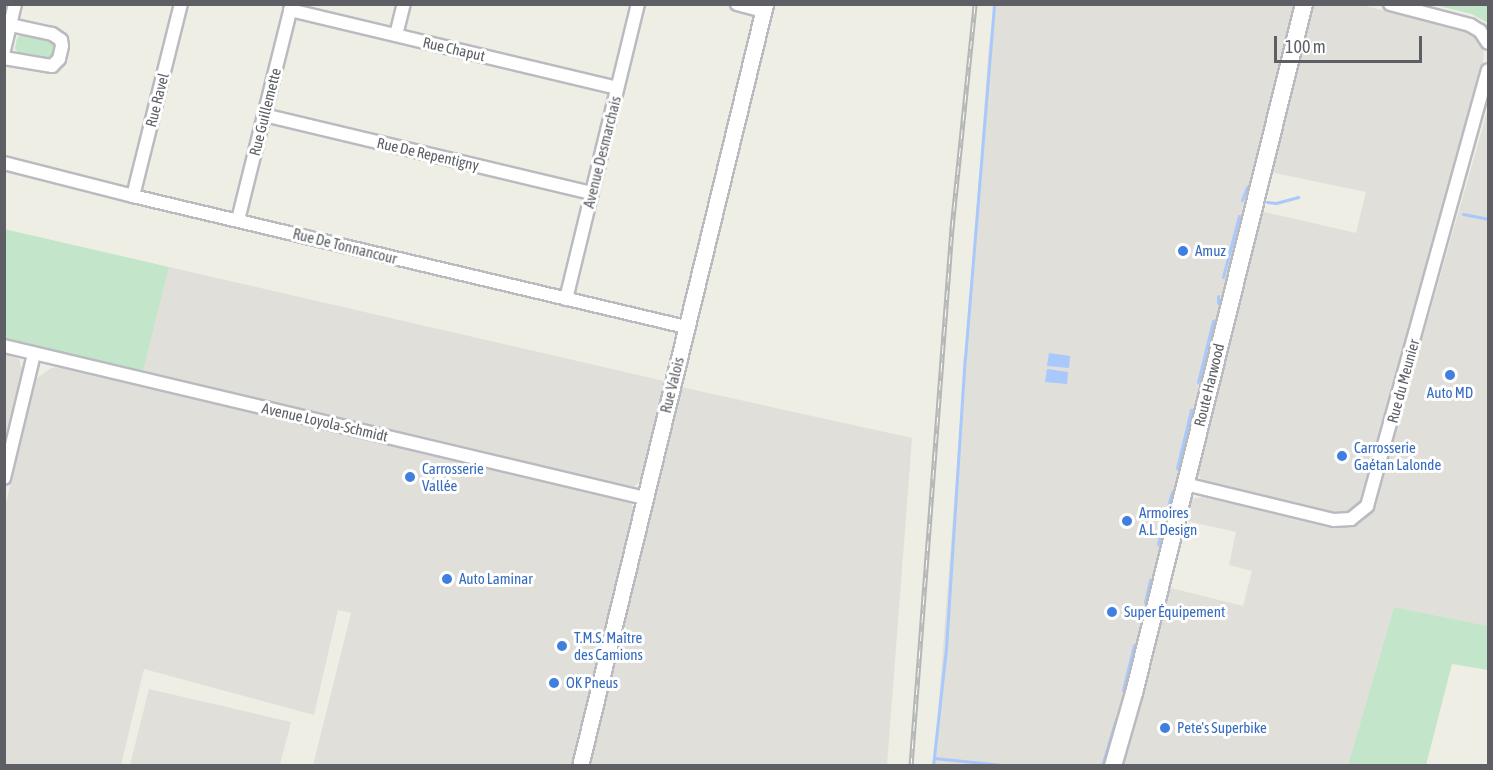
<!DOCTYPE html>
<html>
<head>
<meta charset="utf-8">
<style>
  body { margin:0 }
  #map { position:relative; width:1493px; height:770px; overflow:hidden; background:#eeeee5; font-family:"Asap Condensed",sans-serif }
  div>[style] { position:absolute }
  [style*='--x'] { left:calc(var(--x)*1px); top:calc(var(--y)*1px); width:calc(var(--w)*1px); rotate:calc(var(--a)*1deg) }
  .industrial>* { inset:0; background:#e0dfd9 }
  .green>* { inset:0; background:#c3e5c9 }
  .water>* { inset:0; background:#a9c8fb }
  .stream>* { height:3px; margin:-1.5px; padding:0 1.5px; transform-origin:1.5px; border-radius:1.5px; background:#a9c8fb }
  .roads { filter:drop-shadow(2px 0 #babbc0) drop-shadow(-2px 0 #babbc0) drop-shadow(0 2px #babbc0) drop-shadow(0 -2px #babbc0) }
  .minor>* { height:12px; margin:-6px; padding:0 6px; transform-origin:6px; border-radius:6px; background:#fff }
  .tertiary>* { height:15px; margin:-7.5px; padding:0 7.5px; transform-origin:7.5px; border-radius:7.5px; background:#fff }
  .secondary>* { height:16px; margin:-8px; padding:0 8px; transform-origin:8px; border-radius:8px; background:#fff }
  .rail>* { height:5px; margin-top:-2.5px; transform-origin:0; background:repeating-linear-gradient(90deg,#fff 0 9px,#b5b6b6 0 18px); box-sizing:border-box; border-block:2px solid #b5b6b6 }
  .dots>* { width:16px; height:16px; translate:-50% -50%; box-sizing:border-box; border:3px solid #fff; border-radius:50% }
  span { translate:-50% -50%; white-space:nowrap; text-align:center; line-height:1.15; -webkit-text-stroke:6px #fff; paint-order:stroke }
  .street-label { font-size:15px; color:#5d5f65 }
  .shop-label { font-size:15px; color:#366cbe }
  .left { translate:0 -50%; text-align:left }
  .frame { position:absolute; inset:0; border:6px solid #5d5f65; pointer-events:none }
  .scale { position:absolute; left:1274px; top:36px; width:148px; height:27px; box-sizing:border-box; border:3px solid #5d5f65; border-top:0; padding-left:8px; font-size:18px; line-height:21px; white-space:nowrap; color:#5d5f65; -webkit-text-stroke:4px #fff; paint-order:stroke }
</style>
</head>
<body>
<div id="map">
  <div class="industrial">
    <div style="clip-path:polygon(995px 5px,1295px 5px,1106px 765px,934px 766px,989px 46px)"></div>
    <div style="clip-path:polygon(1313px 5px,1361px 5px,1460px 29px,1480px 40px,1484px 53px,1482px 71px,1364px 497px,1354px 511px,1338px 514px,1205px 482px,1196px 474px,1260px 211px,1356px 233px,1366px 192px,1270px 172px)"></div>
    <div style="clip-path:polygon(1488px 109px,1488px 626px,1394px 607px,1348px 765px,1122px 766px,1138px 711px,1167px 587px,1243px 606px,1252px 571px,1229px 565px,1236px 532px,1183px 520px,1192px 499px,1202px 497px,1339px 528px,1358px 525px,1373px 511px)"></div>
    <div style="clip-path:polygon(169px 267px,664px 381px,640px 481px,634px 487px,622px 486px,143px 372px)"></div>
    <div style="clip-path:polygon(5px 353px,19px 359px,23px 373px,5px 450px)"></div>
    <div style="clip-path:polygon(63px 367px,630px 502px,634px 510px,572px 765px,313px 765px,351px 613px,338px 610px,314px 715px,144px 669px,121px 765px,5px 765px,5px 507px,36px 379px,51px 368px)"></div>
    <div style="clip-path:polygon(681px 387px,912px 438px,887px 765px,589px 765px)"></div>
    <div style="clip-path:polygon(149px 689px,291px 722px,280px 765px,130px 765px)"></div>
  </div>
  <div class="green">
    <div style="clip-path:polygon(1435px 5px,1488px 5px,1488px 23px,1472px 14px)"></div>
    <div style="clip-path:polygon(22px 34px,54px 43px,53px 57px,48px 60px,18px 53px,15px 48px,17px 38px)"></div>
    <div style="clip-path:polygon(4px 229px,169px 267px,143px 372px,5px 338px)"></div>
    <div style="clip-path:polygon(1394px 607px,1488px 626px,1488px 670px,1452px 664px,1426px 765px,1348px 765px)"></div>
  </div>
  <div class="water">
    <div style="clip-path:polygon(1049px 353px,1070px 356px,1069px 368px,1047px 366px)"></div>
    <div style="clip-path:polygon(1047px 369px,1068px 372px,1067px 384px,1045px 382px)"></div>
  </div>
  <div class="stream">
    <div style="--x:1242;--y:200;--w:14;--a:-69"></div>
    <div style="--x:1267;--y:202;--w:9;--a:6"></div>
    <div style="--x:1276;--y:203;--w:23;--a:-15"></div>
    <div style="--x:1463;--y:214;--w:25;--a:11"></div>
    <div style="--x:1223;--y:277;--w:63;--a:-75.3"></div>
    <div style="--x:1218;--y:303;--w:7;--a:-90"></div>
    <div style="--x:1198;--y:382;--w:63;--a:-76.2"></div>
    <div style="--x:1177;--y:468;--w:60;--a:-76.4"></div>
    <div style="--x:1168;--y:506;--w:15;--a:-74"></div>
    <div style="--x:1158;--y:544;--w:17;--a:-77"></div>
    <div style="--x:1145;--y:602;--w:23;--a:-77"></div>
    <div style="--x:1123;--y:690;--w:46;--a:-76.3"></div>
    <div style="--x:934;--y:758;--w:77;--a:5.9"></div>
    <div style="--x:933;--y:766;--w:119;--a:-83.7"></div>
    <div style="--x:946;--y:648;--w:291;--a:-86.3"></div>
    <div style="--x:965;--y:358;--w:355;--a:-85.3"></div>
    <div style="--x:1102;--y:766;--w:49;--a:-73.4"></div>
  </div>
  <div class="roads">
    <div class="minor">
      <div style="--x:737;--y:4;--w:27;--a:15"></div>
      <div style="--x:1390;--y:4;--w:83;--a:14.7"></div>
      <div style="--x:1470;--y:25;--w:12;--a:31"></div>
      <div style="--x:1480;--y:31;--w:14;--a:56"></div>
      <div style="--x:290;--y:10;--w:336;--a:13.4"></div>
      <div style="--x:396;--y:35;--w:32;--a:-76"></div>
      <div style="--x:4;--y:50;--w:47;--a:-76.6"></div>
      <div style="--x:4;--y:58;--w:49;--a:9.5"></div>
      <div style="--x:52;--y:66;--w:10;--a:-45"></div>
      <div style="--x:59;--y:59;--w:13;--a:-77"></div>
      <div style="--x:62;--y:46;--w:6;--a:-99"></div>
      <div style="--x:61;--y:40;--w:11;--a:-146"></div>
      <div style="--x:52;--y:34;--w:43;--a:-167.9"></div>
      <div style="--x:264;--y:115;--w:337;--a:13.4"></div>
      <div style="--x:4;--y:163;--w:133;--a:14.3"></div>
      <div style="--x:133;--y:196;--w:568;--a:13.33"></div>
      <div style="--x:133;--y:196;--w:198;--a:-76"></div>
      <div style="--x:238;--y:220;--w:223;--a:-76"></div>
      <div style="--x:566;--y:299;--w:304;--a:-76.3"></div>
      <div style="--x:4;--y:346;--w:659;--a:13.34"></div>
      <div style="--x:4;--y:478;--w:128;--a:-76.4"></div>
      <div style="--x:1185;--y:484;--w:153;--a:13.6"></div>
      <div style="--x:1334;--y:520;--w:17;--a:-3"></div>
      <div style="--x:1351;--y:519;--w:21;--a:-39"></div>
      <div style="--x:1367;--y:506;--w:452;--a:-74.5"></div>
    </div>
    <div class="tertiary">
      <div style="--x:580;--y:766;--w:784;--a:-76.35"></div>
    </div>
    <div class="secondary">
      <div style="--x:1113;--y:766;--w:76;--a:-74"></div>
      <div style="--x:1134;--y:693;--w:710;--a:-76.14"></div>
    </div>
  </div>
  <div class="rail">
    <div style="--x:911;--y:766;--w:540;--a:-85.64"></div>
    <div style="--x:952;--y:228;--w:225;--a:-84.1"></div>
  </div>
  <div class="dots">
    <div style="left:1183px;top:251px;background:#3f7fe0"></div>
    <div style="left:1450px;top:375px;background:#3f7fe0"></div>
    <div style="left:1342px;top:456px;background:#3f7fe0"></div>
    <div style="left:410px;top:477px;background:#3f7fe0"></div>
    <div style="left:1127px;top:521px;background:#3f7fe0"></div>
    <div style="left:447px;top:579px;background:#3f7fe0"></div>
    <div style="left:1112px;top:612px;background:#3f7fe0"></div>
    <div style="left:562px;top:646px;background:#3f7fe0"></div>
    <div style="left:554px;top:683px;background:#3f7fe0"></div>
    <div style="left:1165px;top:728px;background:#3f7fe0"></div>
  </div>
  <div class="street-label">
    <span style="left:454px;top:49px;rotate:13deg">Rue Chaput</span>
    <span style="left:157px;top:100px;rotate:-76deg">Rue Ravel</span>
    <span style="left:265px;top:112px;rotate:-76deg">Rue Guillemette</span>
    <span style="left:602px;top:152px;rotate:-76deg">Avenue Desmarchais</span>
    <span style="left:428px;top:154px;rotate:13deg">Rue De Repentigny</span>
    <span style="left:345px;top:246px;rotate:14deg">Rue De Tonnancour</span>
    <span style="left:1403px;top:381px;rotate:-75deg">Rue du Meunier</span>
    <span style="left:672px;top:385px;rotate:-76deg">Rue Valois</span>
    <span style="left:1209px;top:385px;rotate:-76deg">Route Harwood</span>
    <span style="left:325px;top:422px;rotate:13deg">Avenue Loyola-Schmidt</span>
  </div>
  <div class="shop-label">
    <span class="left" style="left:1195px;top:251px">Amuz</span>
    <span style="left:1450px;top:393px">Auto MD</span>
    <span class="left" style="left:1354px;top:456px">Carrosserie<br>Gaétan Lalonde</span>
    <span class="left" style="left:422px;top:477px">Carrosserie<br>Vallée</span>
    <span class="left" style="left:1139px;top:521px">Armoires<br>A.L. Design</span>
    <span class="left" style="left:459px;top:579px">Auto Laminar</span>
    <span class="left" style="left:1124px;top:612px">Super Équipement</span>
    <span class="left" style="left:574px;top:646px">T.M.S. Maître<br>des Camions</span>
    <span class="left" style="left:566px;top:683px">OK Pneus</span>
    <span class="left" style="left:1177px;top:728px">Pete's Superbike</span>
  </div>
  <div class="frame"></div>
  <div class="scale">100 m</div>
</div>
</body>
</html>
